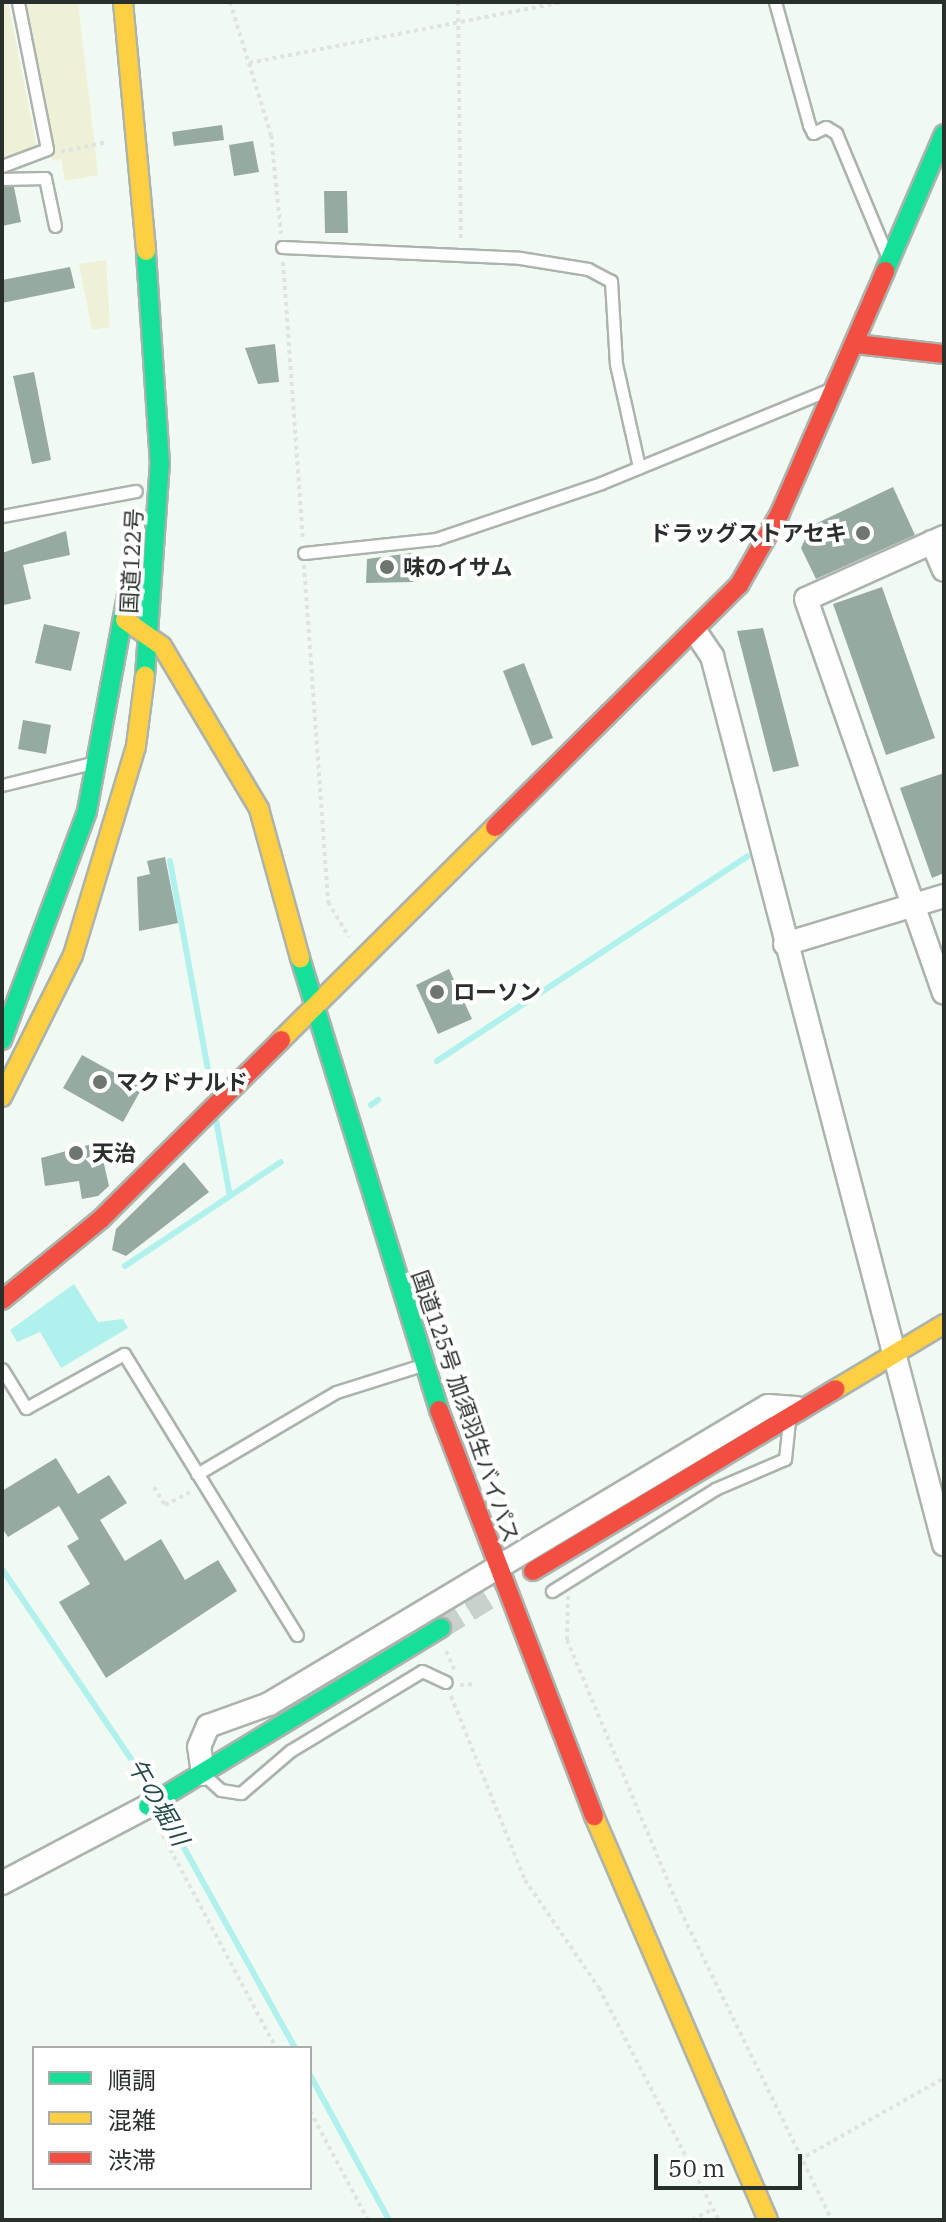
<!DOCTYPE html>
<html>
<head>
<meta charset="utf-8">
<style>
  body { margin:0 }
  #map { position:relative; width:946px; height:2222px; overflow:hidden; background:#f0faf2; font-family:"IBM Plex Serif","Noto Sans JP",serif }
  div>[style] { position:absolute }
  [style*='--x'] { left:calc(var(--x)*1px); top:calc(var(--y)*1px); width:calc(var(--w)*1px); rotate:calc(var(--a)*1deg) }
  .green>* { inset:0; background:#eef1d6 }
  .water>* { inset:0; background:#b0f1ed }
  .stream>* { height:6px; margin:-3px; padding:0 3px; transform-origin:3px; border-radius:3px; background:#b0f1ed }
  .building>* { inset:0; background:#96aaa2 }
  .street-tunnel>* { height:22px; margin-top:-11px; transform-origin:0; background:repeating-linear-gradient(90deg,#c8d1ca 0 22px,transparent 0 33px) }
  .path>* { height:4px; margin-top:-2px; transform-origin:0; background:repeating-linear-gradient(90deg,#e1e3e1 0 4px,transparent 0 8px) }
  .roads { filter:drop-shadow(2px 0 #acb3ad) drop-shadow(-2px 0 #acb3ad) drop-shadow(0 2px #acb3ad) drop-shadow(0 -2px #acb3ad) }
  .lane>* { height:11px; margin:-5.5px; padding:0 5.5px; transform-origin:5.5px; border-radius:5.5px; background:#fdfefd }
  .street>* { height:22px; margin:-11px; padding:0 11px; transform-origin:11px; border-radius:11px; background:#fdfefd }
  .fast>* { height:18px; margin:-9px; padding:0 9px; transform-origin:9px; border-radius:9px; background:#16e098 }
  .slow>* { height:18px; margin:-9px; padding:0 9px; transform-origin:9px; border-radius:9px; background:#ffcf43 }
  .jam>* { height:18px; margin:-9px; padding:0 9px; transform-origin:9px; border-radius:9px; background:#f24e42 }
  .dots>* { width:22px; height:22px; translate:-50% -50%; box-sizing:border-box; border:4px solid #fff; border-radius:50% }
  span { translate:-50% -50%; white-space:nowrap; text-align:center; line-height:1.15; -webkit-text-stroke:8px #fff; paint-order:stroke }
  .poi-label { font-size:22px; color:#292f2a; font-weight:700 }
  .right { translate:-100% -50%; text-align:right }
  .left { translate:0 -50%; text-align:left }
  .street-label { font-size:22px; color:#292f2a }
  .water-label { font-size:24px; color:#224b4a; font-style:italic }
  .frame { position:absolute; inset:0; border:4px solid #292f2a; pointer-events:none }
  .legend { position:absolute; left:32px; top:2046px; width:280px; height:144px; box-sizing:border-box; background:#fff; border:2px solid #a9acaa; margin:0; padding:10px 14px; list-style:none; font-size:24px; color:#292f2a }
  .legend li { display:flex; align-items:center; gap:16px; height:40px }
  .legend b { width:40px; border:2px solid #a9acaa }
  .scale { position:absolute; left:654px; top:2154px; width:148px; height:36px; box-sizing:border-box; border:4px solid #292f2a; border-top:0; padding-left:10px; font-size:24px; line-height:28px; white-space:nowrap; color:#292f2a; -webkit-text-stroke:6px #fff; paint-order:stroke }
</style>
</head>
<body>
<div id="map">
  <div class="green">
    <div style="clip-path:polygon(2px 2px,8px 2px,37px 149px,2px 158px)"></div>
    <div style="clip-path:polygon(24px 2px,78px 2px,98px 175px,65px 181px,61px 159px,53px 160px)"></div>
    <div style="clip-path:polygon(106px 260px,110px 327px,92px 330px,79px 264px)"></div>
  </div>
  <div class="water">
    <div style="clip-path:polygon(74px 1284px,98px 1322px,123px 1319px,128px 1328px,61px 1368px,40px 1332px,17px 1342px,10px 1330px)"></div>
  </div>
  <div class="stream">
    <div style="--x:170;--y:861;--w:236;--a:79.7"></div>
    <div style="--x:437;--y:1061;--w:372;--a:-33.4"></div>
    <div style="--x:371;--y:1105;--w:9;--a:-36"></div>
    <div style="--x:216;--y:1120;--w:77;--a:79.6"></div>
    <div style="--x:125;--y:1266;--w:187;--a:-33.7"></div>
    <div style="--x:2;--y:1569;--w:268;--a:55.8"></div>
    <div style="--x:162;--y:1808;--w:274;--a:61"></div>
    <div style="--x:310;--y:2075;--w:165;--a:61.4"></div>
  </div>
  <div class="building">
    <div style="clip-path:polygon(222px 125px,224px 140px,174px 146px,172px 132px)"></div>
    <div style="clip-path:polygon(253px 141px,259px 172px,234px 176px,229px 145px)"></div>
    <div style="clip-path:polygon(2px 187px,14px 187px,21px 222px,2px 226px)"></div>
    <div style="clip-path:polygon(324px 191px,347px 191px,348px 233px,325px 233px)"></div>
    <div style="clip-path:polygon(70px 267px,75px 288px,2px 303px,2px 280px)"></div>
    <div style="clip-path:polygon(275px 344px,279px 382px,258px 384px,245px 348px)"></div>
    <div style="clip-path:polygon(34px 372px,51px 460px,32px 464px,13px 376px)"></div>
    <div style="clip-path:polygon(893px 487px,915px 535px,816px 579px,801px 548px,811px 526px)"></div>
    <div style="clip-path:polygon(66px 531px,70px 555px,23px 565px,31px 599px,4px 605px,2px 553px)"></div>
    <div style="clip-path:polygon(411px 553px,413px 582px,366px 583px,367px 559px)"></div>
    <div style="clip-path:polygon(882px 587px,935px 738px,886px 755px,833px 604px)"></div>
    <div style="clip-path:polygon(44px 624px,80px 632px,71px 671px,35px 663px)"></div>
    <div style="clip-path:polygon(763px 628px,799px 766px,773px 772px,737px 631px)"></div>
    <div style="clip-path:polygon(524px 663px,553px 738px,532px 746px,503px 671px)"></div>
    <div style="clip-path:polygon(23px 720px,51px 725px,46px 754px,18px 749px)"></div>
    <div style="clip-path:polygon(944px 773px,944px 873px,932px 878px,900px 788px)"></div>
    <div style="clip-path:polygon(165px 857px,178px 923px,139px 931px,137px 877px,150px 874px,147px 861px)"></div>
    <div style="clip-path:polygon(449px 969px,472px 1019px,438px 1034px,416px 985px)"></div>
    <div style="clip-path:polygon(82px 1055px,142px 1088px,123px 1122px,63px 1088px)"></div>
    <div style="clip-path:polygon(99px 1142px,109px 1186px,98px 1196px,82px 1199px,79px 1181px,45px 1186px,41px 1158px)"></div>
    <div style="clip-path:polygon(184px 1162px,209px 1192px,126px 1256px,112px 1250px,116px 1229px)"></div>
    <div style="clip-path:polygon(56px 1458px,78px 1494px,109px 1475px,127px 1503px,100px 1520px,125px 1561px,161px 1539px,185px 1580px,218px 1560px,237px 1591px,106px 1678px,59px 1602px,90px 1584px,67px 1546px,79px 1539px,59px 1506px,8px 1537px,2px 1528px,2px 1491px)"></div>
  </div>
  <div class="street-tunnel">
    <div style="--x:441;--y:1628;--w:87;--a:-31.9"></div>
  </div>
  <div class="path">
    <div style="--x:230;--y:2;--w:139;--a:72.9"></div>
    <div style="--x:271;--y:135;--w:99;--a:84.2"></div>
    <div style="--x:458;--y:2;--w:238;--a:89.3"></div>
    <div style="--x:249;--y:63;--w:319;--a:-11"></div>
    <div style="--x:61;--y:152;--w:47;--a:-12.3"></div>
    <div style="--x:283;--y:262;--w:279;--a:85.9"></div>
    <div style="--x:304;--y:565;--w:338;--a:85.9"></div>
    <div style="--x:328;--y:902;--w:41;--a:59"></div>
    <div style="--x:154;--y:1487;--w:21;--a:59"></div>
    <div style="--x:165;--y:1505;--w:28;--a:-27"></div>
    <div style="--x:568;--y:1596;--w:44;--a:91.3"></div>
    <div style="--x:567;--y:1640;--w:293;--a:67.3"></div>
    <div style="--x:680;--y:1910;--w:345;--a:63.9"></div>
    <div style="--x:446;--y:1651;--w:20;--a:66"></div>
    <div style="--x:460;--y:1685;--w:15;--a:-4"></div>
    <div style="--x:451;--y:1696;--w:198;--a:68.1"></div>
    <div style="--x:525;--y:1880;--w:131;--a:55.6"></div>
    <div style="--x:599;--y:1988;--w:261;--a:62.7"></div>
    <div style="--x:159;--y:1828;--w:249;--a:62"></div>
    <div style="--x:310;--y:2111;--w:123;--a:62"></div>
    <div style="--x:799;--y:2160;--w:167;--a:-29.5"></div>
    <div style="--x:692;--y:2220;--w:24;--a:-28"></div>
  </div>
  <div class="roads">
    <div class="lane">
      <div style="--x:775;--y:2;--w:128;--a:74.5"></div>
      <div style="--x:809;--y:125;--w:9;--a:63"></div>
      <div style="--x:813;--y:133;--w:14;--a:-25"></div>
      <div style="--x:826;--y:127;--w:12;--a:31"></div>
      <div style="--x:836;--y:133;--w:135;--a:67.4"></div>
      <div style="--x:2;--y:166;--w:48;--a:-20.7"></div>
      <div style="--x:47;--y:149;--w:150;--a:-101.2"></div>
      <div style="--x:2;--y:179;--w:43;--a:-1.3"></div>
      <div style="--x:45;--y:178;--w:49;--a:78.2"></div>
      <div style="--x:282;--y:247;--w:238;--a:2.6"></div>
      <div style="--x:520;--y:258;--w:69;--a:9.2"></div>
      <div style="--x:588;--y:269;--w:26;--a:28"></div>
      <div style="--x:611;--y:281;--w:83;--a:86.6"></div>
      <div style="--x:616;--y:364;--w:106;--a:77.4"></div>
      <div style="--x:2;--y:516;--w:136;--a:-10.6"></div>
      <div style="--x:304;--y:553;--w:133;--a:-6.1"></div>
      <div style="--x:436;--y:539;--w:174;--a:-18.7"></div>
      <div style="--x:601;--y:483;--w:248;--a:-22.3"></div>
      <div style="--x:2;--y:785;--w:89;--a:-13.7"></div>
      <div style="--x:2;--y:1369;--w:46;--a:58.4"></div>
      <div style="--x:26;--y:1408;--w:112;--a:-28.9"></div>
      <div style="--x:124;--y:1354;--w:330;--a:58.4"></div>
      <div style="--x:197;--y:1474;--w:161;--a:-30.5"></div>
      <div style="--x:336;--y:1392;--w:87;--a:-17.4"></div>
      <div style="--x:552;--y:1591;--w:192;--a:-32"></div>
      <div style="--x:715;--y:1489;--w:76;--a:-23.2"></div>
      <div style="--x:785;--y:1459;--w:37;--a:-84"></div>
      <div style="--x:203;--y:1774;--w:24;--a:42"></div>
      <div style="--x:221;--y:1790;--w:20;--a:9"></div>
      <div style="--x:241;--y:1793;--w:65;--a:-40.6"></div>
      <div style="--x:290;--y:1751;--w:154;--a:-31.2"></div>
      <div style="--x:422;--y:1671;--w:26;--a:25"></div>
    </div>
    <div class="street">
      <div style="--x:944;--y:537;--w:151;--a:155.8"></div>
      <div style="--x:806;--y:599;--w:417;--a:70.7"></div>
      <div style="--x:932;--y:542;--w:30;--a:67"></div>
      <div style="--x:697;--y:634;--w:27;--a:56"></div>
      <div style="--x:712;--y:656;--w:918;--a:75.36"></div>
      <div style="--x:785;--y:944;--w:166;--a:-16.8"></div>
      <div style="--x:203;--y:1774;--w:27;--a:-98"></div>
      <div style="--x:199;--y:1747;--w:23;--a:-67"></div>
      <div style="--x:208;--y:1726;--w:65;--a:-19.8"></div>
      <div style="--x:269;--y:1704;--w:581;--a:-30.85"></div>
      <div style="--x:768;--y:1406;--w:28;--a:4"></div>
      <div style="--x:2;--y:1883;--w:165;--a:-27.8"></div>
    </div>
    <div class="fast">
      <div style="--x:885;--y:271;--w:149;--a:-66.7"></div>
      <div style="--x:145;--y:676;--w:213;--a:-86"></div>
      <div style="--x:160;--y:464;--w:213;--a:-93.8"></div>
      <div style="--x:300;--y:958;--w:473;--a:72.9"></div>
      <div style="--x:2;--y:1040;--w:244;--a:-69.6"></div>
      <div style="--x:87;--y:811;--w:220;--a:-79.5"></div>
      <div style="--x:148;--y:1806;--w:343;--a:-31.3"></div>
    </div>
    <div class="slow">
      <div style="--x:123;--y:2;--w:250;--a:84.7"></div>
      <div style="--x:125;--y:620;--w:45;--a:35.1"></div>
      <div style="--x:162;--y:646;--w:190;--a:59.2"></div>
      <div style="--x:259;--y:809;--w:155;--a:74.6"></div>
      <div style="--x:281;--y:1040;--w:302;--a:-44.9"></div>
      <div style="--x:2;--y:1097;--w:159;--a:-63.4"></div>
      <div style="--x:73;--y:955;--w:218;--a:-73.2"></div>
      <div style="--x:136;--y:746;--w:71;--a:-82.7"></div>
      <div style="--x:836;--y:1389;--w:126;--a:-31"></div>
      <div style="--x:594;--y:1816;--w:440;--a:66.7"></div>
    </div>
    <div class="jam">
      <div style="--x:856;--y:344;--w:89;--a:6.5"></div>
      <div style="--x:495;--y:827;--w:344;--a:-44.8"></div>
      <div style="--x:739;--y:585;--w:83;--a:-60.3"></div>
      <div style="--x:780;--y:513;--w:264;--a:-66.5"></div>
      <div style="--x:2;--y:1300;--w:128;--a:-39.3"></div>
      <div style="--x:101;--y:1219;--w:254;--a:-44.8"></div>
      <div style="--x:439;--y:1410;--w:435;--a:69.1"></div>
      <div style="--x:533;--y:1571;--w:353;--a:-31"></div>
    </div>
  </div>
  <div class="dots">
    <div style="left:863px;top:533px;background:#6f7670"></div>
    <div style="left:387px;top:567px;background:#6f7670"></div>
    <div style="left:437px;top:992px;background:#6f7670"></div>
    <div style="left:100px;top:1082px;background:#6f7670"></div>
    <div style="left:76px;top:1153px;background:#6f7670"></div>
  </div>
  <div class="poi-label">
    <span class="right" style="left:847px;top:533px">ドラッグストアセキ</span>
    <span class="left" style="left:403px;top:567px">味のイサム</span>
    <span class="left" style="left:453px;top:992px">ローソン</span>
    <span class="left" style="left:116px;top:1082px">マクドナルド</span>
    <span class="left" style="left:92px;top:1153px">天治</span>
  </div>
  <div class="street-label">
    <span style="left:131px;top:561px;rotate:-87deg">国道122号</span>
    <span style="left:466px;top:1406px;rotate:71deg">国道125号 加須羽生バイパス</span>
  </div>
  <div class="water-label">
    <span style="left:158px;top:1802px;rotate:60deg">午の堀川</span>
  </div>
  <div class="frame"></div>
  <ul class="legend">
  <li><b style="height:10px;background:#16e098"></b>順調</li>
  <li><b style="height:10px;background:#ffcf43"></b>混雑</li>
  <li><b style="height:10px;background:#f24e42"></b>渋滞</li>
  </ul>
  <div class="scale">50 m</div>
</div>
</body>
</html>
